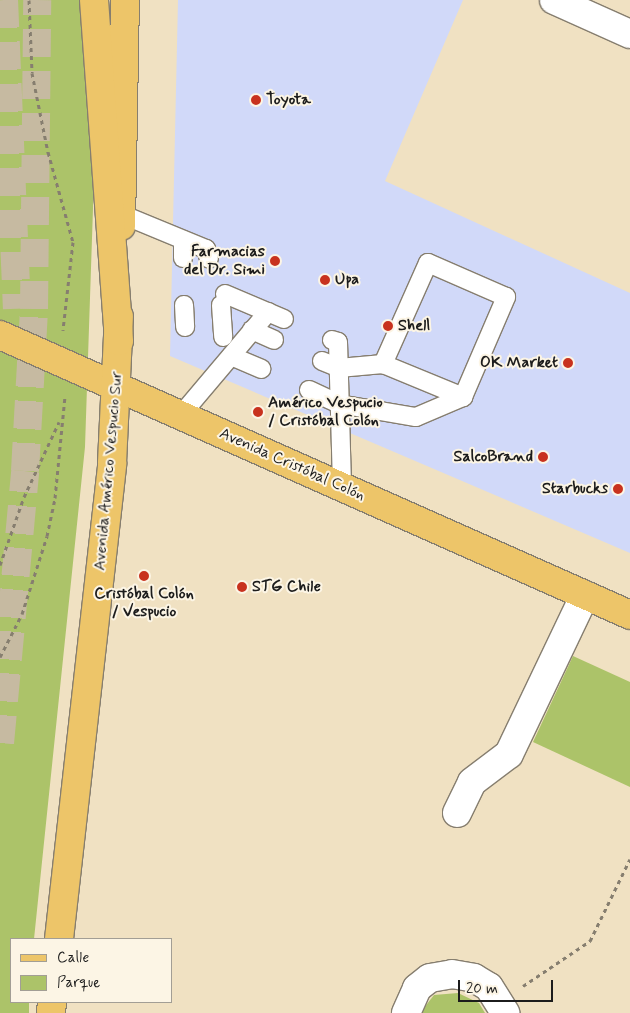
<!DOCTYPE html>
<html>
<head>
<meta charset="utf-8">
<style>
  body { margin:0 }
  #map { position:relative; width:630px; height:1013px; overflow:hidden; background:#f0e1c2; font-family:Mynerve,sans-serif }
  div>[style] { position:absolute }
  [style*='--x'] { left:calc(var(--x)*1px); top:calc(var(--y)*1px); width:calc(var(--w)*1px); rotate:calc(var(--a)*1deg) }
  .built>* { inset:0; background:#d1d9f9 }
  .green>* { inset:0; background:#acc369 }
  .highway-tunnel>* { height:28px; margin-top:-14px; transform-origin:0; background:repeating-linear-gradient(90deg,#c6baa1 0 28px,transparent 0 42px) }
  .path>* { height:3px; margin-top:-1.5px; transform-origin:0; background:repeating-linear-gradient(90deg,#867e6f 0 4px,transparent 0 8px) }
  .roads { filter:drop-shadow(1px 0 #867e6f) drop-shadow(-1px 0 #867e6f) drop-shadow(0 1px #867e6f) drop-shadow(0 -1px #867e6f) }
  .lane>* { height:18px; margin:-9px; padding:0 9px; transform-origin:9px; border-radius:9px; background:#fff }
  .street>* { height:28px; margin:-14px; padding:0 14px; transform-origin:14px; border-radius:14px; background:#fff }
  .primary>* { height:28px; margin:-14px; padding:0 14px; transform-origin:14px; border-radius:14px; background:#edc569 }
  .highway>* { height:28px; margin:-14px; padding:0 14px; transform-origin:14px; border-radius:14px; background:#edc569 }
  .dots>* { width:14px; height:14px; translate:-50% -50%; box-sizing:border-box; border:2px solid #fcf5e5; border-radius:50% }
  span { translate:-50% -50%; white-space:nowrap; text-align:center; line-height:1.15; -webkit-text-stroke:4px #fcf5e5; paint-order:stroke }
  .poi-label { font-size:16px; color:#1c1c1c; font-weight:700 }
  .left { translate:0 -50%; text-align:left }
  .right { translate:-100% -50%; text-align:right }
  .street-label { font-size:16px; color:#1c1c1c }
  .legend { position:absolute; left:10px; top:938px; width:162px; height:65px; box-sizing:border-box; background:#fcf5e5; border:1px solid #a29e95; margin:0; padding:6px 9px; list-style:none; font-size:15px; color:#1c1c1c }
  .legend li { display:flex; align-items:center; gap:10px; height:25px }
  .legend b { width:25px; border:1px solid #a29e95 }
  .scale { position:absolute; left:458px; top:980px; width:95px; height:22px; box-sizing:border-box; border:2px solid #1c1c1c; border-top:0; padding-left:6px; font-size:15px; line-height:18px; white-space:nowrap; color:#1c1c1c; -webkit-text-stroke:4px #fcf5e5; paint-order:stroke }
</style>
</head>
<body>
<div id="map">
  <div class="built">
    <div style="clip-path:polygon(178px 0,463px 0,385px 181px,630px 293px,630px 553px,170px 356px)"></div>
  </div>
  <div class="green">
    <div style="clip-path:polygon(0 0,100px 0,85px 447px,34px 939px,11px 939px,11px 1002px,29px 1002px,29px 1013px,0 1013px)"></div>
    <div style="clip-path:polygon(573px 656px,630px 682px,630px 787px,533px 742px)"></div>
    <div style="clip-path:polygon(458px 993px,479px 1003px,485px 1013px,420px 1013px,434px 995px)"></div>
  </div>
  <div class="highway-tunnel">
    <div style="--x:4;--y:0;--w:309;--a:87.6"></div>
    <div style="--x:0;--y:743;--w:273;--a:-84.7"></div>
    <div style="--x:25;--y:471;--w:162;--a:-86.8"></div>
    <div style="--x:34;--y:309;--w:309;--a:-89.4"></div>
  </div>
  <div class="path">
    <div style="--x:29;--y:0;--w:73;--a:87.6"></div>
    <div style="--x:32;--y:73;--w:81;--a:78.6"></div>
    <div style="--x:48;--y:152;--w:93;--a:74.5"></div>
    <div style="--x:73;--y:242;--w:89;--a:96.5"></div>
    <div style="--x:0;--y:565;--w:72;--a:-70.6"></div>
    <div style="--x:24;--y:497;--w:83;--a:-65"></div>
    <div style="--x:0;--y:657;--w:48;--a:-62.9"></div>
    <div style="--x:22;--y:614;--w:82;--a:-72.2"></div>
    <div style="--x:47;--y:536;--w:39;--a:-78"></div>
    <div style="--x:55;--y:498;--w:102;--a:-84.4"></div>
    <div style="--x:523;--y:986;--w:81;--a:-33.9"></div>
    <div style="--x:590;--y:941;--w:91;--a:-64"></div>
  </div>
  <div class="roads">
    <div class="lane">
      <div style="--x:121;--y:214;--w:92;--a:22.4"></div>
      <div style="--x:206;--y:249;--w:10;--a:73"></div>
      <div style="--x:183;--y:258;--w:18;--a:-90"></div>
      <div style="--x:225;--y:294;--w:64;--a:23"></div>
      <div style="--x:184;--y:305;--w:22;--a:87"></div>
      <div style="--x:221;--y:305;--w:32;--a:86"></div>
      <div style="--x:252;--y:330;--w:24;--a:24"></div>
      <div style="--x:332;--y:340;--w:6;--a:18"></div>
      <div style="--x:338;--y:342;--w:146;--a:88.4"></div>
      <div style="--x:231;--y:356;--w:33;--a:23"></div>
      <div style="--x:322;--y:361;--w:18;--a:22"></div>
      <div style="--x:339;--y:368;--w:44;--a:-5.2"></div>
      <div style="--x:383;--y:364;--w:87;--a:22.4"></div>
      <div style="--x:309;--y:390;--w:33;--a:25"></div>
      <div style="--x:339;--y:404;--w:78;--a:9.6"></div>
      <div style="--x:416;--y:417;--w:51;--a:-23.1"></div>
      <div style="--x:463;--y:397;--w:109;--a:-66.7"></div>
      <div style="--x:506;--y:297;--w:85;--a:-156.4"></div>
      <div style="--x:428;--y:263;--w:111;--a:114"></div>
      <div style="--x:181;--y:415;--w:135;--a:-49.8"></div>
    </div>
    <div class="street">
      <div style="--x:554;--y:0;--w:83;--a:24.1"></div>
      <div style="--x:457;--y:813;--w:34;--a:-64"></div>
      <div style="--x:472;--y:782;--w:46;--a:-37.1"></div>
      <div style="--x:509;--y:754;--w:176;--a:-64.5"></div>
      <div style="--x:406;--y:1013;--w:27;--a:-66"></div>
      <div style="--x:417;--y:988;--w:16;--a:-38"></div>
      <div style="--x:430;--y:978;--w:22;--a:-10"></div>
      <div style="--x:452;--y:974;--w:22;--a:10"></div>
      <div style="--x:474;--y:978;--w:17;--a:31"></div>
      <div style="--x:489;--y:987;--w:31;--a:58"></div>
    </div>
    <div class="primary">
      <div style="--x:121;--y:226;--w:226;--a:-89"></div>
      <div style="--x:0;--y:335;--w:689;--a:23.96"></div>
      <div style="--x:59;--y:939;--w:479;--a:-83.6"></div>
      <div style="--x:112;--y:463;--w:147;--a:-87.3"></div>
      <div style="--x:51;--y:1013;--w:11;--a:-85"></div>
    </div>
    <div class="highway">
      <div style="--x:94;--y:0;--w:342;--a:85.8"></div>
    </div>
  </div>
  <div class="dots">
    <div style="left:256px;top:100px;background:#c8321e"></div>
    <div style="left:275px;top:261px;background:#c8321e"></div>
    <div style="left:325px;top:280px;background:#c8321e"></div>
    <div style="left:388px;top:326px;background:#c8321e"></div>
    <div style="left:568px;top:363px;background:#c8321e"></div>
    <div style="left:258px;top:412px;background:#c8321e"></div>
    <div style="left:543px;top:457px;background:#c8321e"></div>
    <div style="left:618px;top:489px;background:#c8321e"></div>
    <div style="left:144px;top:576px;background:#c8321e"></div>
    <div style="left:242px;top:587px;background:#c8321e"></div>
  </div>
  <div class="poi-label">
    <span class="left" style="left:266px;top:100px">Toyota</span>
    <span class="right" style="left:265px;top:261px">Farmacias<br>del Dr. Simi</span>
    <span class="left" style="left:335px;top:280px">Upa</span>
    <span class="left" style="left:398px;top:326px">Shell</span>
    <span class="right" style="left:558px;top:363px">OK Market</span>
    <span class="left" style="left:268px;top:412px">Américo Vespucio<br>/ Cristóbal Colón</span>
    <span class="right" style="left:533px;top:457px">SalcoBrand</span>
    <span class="right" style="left:608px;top:489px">Starbucks</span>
    <span class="left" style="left:252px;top:587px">STG Chile</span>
    <span style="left:144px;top:603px">Cristóbal Colón<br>/ Vespucio</span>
  </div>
  <div class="street-label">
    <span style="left:292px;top:465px;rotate:24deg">Avenida Cristóbal Colón</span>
    <span style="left:109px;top:471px;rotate:-85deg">Avenida Américo Vespucio Sur</span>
  </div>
  <ul class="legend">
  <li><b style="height:6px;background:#edc569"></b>Calle</li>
  <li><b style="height:14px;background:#acc369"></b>Parque</li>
  </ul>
  <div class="scale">20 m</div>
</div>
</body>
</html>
